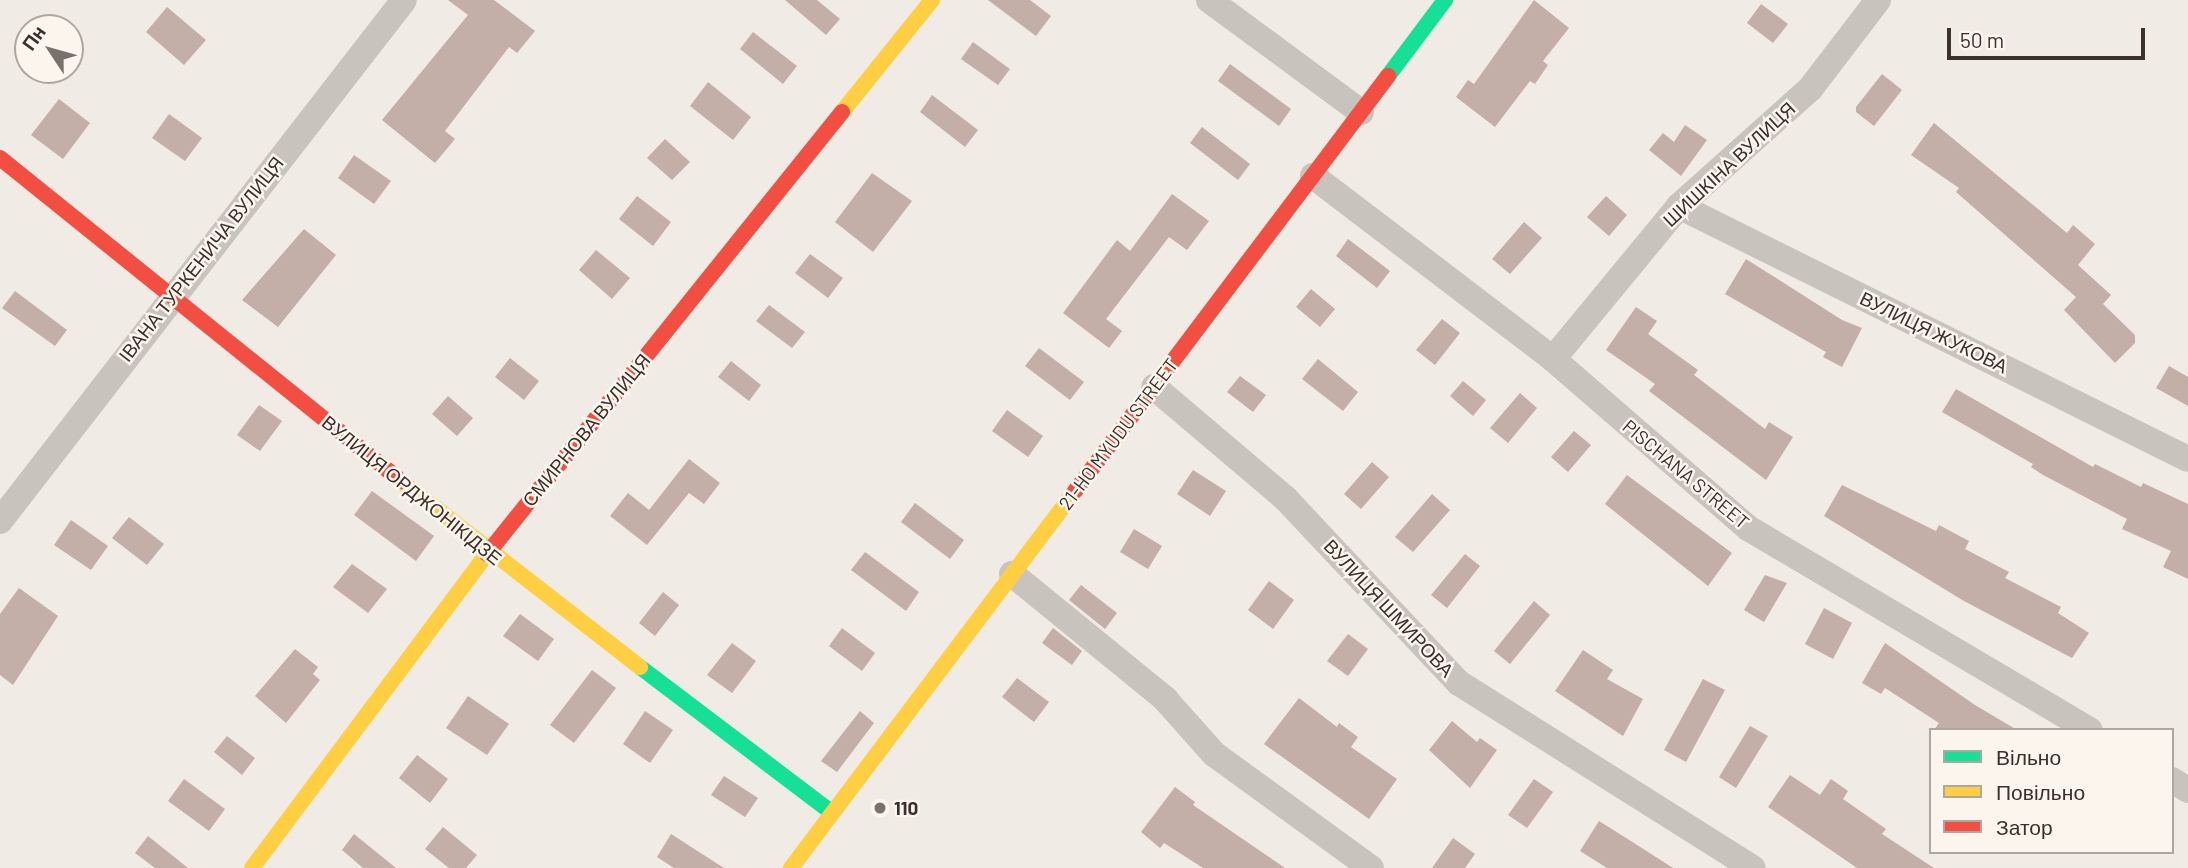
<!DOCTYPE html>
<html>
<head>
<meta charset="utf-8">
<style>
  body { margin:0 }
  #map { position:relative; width:2188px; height:868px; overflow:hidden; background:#f0ebe5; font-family:Barlow,sans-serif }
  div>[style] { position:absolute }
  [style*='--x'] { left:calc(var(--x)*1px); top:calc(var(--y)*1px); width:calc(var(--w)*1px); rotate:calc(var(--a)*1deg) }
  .building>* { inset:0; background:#c3afa7 }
  .street>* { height:26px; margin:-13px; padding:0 13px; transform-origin:13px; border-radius:13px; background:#c9c3be }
  .fast>* { height:16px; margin:-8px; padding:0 8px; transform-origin:8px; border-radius:8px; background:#16e098 }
  .slow>* { height:16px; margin:-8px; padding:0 8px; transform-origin:8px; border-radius:8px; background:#ffcf43 }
  .jam>* { height:16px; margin:-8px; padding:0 8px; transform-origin:8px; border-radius:8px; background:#f24e42 }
  .dots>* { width:19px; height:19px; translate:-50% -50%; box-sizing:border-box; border:4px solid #fbf5ee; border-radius:50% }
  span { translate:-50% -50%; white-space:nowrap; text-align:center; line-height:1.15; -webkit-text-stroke:5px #fbf5ee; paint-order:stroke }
  .street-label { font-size:19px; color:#3b302b }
  .poi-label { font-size:19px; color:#3b302b; font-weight:700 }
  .left { translate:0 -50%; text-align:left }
  .legend { position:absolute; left:1929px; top:728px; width:245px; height:126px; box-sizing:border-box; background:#fbf5ee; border:2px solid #aea6a0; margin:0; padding:9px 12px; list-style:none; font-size:21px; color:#3b302b }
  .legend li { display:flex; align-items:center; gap:14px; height:35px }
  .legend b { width:35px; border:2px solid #aea6a0 }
  .north { position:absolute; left:14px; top:14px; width:70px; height:70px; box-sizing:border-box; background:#fbf5ee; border:2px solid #aea6a0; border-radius:50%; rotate:306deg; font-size:19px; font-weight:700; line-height:28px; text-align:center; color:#3b302b }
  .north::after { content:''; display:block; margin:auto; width:24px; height:32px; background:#7a716c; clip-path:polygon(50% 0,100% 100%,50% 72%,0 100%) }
  .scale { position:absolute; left:1947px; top:28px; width:198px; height:32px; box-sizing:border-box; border:4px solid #3b302b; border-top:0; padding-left:9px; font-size:21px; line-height:24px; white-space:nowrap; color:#3b302b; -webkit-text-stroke:5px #fbf5ee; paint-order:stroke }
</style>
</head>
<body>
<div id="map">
  <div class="building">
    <div style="clip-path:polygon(448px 0,494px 0,535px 31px,517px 53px,509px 47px,445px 131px,455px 139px,435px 163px,382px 120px,468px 15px)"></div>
    <div style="clip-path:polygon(785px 0,817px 0,840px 19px,826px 35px)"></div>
    <div style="clip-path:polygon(988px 0,1030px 0,1051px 16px,1036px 36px)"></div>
    <div style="clip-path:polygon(1534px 0,1569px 28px,1543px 61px,1548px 65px,1535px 84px,1530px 81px,1495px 127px,1456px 97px,1468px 80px,1474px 84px)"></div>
    <div style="clip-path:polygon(1761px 4px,1788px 24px,1773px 43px,1747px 23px)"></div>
    <div style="clip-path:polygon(167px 7px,206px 40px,184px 65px,146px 32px)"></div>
    <div style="clip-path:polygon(753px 32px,797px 66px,783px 84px,740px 49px)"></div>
    <div style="clip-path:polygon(973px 42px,1010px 69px,998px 85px,961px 59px)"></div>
    <div style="clip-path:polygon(1230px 64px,1291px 109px,1279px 126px,1218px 81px)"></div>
    <div style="clip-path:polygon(1882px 74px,1902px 90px,1874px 126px,1856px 112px,1856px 107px)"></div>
    <div style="clip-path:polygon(708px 82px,751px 117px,733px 140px,690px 106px)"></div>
    <div style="clip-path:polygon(932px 95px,978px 130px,965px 147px,920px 112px)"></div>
    <div style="clip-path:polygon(59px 99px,90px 123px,63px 159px,31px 135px)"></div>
    <div style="clip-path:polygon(169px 114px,202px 138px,185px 161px,152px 138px)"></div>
    <div style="clip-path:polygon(1934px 123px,2067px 233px,2073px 225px,2095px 244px,2078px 265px,2111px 295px,2103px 304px,2135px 335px,2135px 343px,2115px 363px,2064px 310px,2076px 297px,1956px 192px,1959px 188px,1911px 155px)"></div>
    <div style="clip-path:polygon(1685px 125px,1707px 140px,1681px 176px,1649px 150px,1663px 133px,1674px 142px)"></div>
    <div style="clip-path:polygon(1202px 127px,1250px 164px,1238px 180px,1190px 143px)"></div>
    <div style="clip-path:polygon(665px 139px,690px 162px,672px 180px,647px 158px)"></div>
    <div style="clip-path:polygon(354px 155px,391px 181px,374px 204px,338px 178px)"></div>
    <div style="clip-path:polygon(872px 173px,912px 201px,873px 252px,835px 222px)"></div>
    <div style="clip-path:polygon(1172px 194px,1209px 221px,1187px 250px,1169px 237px,1106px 319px,1122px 331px,1109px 348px,1063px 313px,1117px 240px,1130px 251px)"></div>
    <div style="clip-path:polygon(637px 196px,671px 222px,653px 246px,619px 219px)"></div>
    <div style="clip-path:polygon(1606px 196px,1627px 215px,1609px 236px,1587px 217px)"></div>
    <div style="clip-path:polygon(1524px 222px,1542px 238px,1510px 274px,1492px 259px)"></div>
    <div style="clip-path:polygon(304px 229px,336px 255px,278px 327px,242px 300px)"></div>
    <div style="clip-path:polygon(1348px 239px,1390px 271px,1377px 288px,1336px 256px)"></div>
    <div style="clip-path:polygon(596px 250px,630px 278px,612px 299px,579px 270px)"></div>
    <div style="clip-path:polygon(810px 254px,843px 278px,828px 298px,795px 273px)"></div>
    <div style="clip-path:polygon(1746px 259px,1842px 320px,1862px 328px,1842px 367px,1823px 357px,1826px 352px,1725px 294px)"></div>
    <div style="clip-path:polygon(1311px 289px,1335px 309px,1320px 327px,1296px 307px)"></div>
    <div style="clip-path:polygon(15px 291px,67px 330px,55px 346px,2px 308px)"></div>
    <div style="clip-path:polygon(769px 305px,805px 332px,792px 348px,756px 321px)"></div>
    <div style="clip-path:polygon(1636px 307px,1657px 321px,1648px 334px,1698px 370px,1694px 375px,1765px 429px,1769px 422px,1793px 437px,1766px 480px,1649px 391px,1655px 384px,1606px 350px)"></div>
    <div style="clip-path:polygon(1442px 319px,1460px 333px,1435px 365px,1416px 350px)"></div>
    <div style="clip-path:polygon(1039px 348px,1084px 382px,1070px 400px,1025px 366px)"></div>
    <div style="clip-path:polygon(510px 358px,539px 381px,524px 400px,495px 377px)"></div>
    <div style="clip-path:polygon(1318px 359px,1358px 392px,1343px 411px,1302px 379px)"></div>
    <div style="clip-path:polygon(731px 361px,761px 385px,749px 401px,718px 377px)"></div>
    <div style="clip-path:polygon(2169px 366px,2188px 377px,2188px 406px,2156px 388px)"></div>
    <div style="clip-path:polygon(1240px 376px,1266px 395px,1253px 412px,1227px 392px)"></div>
    <div style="clip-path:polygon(1463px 381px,1486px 400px,1473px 416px,1450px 396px)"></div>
    <div style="clip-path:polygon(1956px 389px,2093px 467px,2095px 464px,2141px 487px,2143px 483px,2188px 504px,2188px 579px,2163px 567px,2171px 551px,2122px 529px,2127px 519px,2043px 475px,2031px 467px,2033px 464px,1942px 412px)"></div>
    <div style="clip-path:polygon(1520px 393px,1537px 408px,1508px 443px,1490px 428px)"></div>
    <div style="clip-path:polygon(448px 396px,473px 418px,457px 436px,432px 414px)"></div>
    <div style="clip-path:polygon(259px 405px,282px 421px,260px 451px,237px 435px)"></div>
    <div style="clip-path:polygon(1007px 410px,1043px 436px,1028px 457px,992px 431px)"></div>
    <div style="clip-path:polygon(1574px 431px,1591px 445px,1568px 472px,1551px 457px)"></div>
    <div style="clip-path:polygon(689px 459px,720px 483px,704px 504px,689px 493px,647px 545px,610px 516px,628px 493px,649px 510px)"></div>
    <div style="clip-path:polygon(1372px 462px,1389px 477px,1361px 509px,1344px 494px)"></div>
    <div style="clip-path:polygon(1193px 470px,1226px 491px,1210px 516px,1177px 494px)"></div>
    <div style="clip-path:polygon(1627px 475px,1732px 553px,1708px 586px,1605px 504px)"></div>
    <div style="clip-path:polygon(1842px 485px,1936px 531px,1939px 525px,1969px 541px,1965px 549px,2009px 572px,2005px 578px,2061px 607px,2058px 613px,2089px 633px,2072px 658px,1964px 601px,1824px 516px)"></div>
    <div style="clip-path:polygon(372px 491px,434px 536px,416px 561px,354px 515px)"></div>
    <div style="clip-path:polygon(1432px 494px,1450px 510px,1413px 552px,1395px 537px)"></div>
    <div style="clip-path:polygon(915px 503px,964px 540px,950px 559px,901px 522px)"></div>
    <div style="clip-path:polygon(129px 517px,164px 544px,147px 565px,112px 538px)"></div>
    <div style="clip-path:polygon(71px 520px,108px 546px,91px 570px,54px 545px)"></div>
    <div style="clip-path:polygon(1134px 529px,1162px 546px,1148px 569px,1120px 552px)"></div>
    <div style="clip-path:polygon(865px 552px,919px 592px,906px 611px,851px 570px)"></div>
    <div style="clip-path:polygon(1465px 554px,1480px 566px,1447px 608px,1431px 595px)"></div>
    <div style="clip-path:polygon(352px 564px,387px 589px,368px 613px,333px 587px)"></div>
    <div style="clip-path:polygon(1765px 575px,1787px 583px,1764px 622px,1744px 610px)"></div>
    <div style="clip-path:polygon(1269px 581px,1294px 600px,1273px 629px,1248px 610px)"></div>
    <div style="clip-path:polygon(1081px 585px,1117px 613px,1105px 629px,1069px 600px)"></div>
    <div style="clip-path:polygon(19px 588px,58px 616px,13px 685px,0 675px,0 614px)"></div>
    <div style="clip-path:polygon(663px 592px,679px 605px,655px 636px,639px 623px)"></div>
    <div style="clip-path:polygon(1534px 601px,1550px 615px,1510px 664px,1494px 651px)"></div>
    <div style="clip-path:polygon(1824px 608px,1852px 623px,1833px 659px,1805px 644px)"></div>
    <div style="clip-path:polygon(520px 614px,554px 639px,538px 661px,503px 636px)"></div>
    <div style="clip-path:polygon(842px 628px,875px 653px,862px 671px,829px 646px)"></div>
    <div style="clip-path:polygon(1053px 628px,1082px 651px,1072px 665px,1042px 643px)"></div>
    <div style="clip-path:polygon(1348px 634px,1368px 649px,1348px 676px,1327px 661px)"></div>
    <div style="clip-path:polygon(732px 643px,756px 661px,732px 693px,707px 675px)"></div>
    <div style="clip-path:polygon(1885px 643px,1975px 705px,2017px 730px,1934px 730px,1939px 723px,1885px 688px,1881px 694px,1862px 683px)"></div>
    <div style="clip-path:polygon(295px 649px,318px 667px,313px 674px,320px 680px,286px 723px,255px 696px)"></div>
    <div style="clip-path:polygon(1583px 650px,1613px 670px,1607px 679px,1643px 699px,1623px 736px,1555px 691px)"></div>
    <div style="clip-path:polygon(592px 670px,616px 688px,574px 743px,550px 725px)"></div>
    <div style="clip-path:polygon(1017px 678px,1049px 702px,1034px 722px,1002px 697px)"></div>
    <div style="clip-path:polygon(1703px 679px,1725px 690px,1686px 762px,1664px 750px)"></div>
    <div style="clip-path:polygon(468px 696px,509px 724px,487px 755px,446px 728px)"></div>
    <div style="clip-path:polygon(1299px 698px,1337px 727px,1339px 723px,1358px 737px,1351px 747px,1397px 779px,1369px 819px,1264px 744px)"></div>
    <div style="clip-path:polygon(645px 711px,673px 730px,650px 763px,623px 744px)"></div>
    <div style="clip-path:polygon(860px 711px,874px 723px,837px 772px,821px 761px)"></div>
    <div style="clip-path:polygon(1452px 721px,1477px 742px,1480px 738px,1497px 750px,1470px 788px,1429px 750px)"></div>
    <div style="clip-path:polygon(1750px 726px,1768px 736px,1736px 788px,1719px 777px)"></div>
    <div style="clip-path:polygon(227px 736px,255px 758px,242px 775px,214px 752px)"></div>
    <div style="clip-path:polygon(417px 755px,448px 779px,430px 803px,399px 778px)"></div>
    <div style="clip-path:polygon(1790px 775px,1820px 795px,1831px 779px,1848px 791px,1843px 799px,1886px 829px,1882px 834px,1934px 868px,1857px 868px,1768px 807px)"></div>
    <div style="clip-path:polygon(724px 776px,758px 798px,745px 817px,711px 795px)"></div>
    <div style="clip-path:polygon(184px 779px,225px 809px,209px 831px,168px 801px)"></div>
    <div style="clip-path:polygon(1534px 779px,1553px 792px,1527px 828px,1508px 815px)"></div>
    <div style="clip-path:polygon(1175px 787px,1195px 802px,1193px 805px,1285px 868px,1203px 868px,1164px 843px,1160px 848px,1141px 832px)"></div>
    <div style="clip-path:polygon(1599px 821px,1634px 843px,1673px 868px,1607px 868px,1580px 851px)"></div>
    <div style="clip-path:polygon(443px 827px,477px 855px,466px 868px,449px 868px,425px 849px)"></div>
    <div style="clip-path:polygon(354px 834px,396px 868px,363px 868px,342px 850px)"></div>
    <div style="clip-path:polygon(671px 834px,724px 868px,674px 868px,657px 857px)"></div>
    <div style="clip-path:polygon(148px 836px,188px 868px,155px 868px,135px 853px)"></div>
    <div style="clip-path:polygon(1453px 838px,1475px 854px,1465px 868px,1432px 868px)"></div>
  </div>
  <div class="street">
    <div style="--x:1209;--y:0;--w:189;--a:36.4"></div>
    <div style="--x:1313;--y:176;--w:302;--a:37.3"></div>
    <div style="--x:1553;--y:359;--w:258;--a:40.9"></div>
    <div style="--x:1748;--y:528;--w:397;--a:30.6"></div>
    <div style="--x:1679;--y:206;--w:568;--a:26.43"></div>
    <div style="--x:1553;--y:359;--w:198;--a:-50.5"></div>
    <div style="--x:1679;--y:206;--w:176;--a:-41.8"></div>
    <div style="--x:1810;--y:89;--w:112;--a:-52.6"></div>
    <div style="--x:1154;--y:387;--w:172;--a:40.3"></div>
    <div style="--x:1285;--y:498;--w:254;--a:46.8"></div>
    <div style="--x:1459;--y:683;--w:347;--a:32.2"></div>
    <div style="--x:0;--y:521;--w:659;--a:-52.21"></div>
    <div style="--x:1012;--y:574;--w:198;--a:39.2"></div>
    <div style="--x:1165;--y:699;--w:74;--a:48.3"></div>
    <div style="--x:1214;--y:754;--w:194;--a:36"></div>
    <div style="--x:2172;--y:780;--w:19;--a:32"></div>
  </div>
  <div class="fast">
    <div style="--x:1388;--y:76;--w:95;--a:-53.1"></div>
    <div style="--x:640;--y:667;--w:241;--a:37.2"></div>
  </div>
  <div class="slow">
    <div style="--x:842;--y:112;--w:144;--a:-51.2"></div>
    <div style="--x:401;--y:481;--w:303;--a:37.9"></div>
    <div style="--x:252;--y:868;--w:392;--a:-53.2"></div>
    <div style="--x:791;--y:868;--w:472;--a:-53"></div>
  </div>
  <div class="jam">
    <div style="--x:0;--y:158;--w:515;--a:38.85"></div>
    <div style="--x:1075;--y:491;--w:520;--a:-52.98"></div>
    <div style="--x:487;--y:554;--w:567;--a:-51.23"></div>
  </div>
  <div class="dots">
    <div style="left:880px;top:808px;background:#7a716c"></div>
  </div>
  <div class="street-label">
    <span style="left:1729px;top:164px;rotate:-43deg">ШИШКІНА ВУЛИЦЯ</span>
    <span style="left:201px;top:259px;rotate:-52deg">ІВАНА ТУРКЕНИЧА ВУЛИЦЯ</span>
    <span style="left:1934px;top:332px;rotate:26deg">ВУЛИЦЯ ЖУКОВА</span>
    <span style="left:586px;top:430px;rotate:-51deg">СМИРНОВА ВУЛИЦЯ</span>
    <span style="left:1118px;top:434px;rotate:-53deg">21-HO MYUDU STREET</span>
    <span style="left:1686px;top:474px;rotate:40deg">PISCHANA STREET</span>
    <span style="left:412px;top:490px;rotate:39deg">ВУЛИЦЯ ОРДЖОНІКІДЗЕ</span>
    <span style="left:1389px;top:608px;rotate:47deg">ВУЛИЦЯ ШМИРОВА</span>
  </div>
  <div class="poi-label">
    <span class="left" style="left:894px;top:808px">110</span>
  </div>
  <ul class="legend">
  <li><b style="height:9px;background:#16e098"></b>Вільно</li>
  <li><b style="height:9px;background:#ffcf43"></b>Повільно</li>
  <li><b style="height:9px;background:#f24e42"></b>Затор</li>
  </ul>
  <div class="north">Пн</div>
  <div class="scale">50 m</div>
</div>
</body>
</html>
